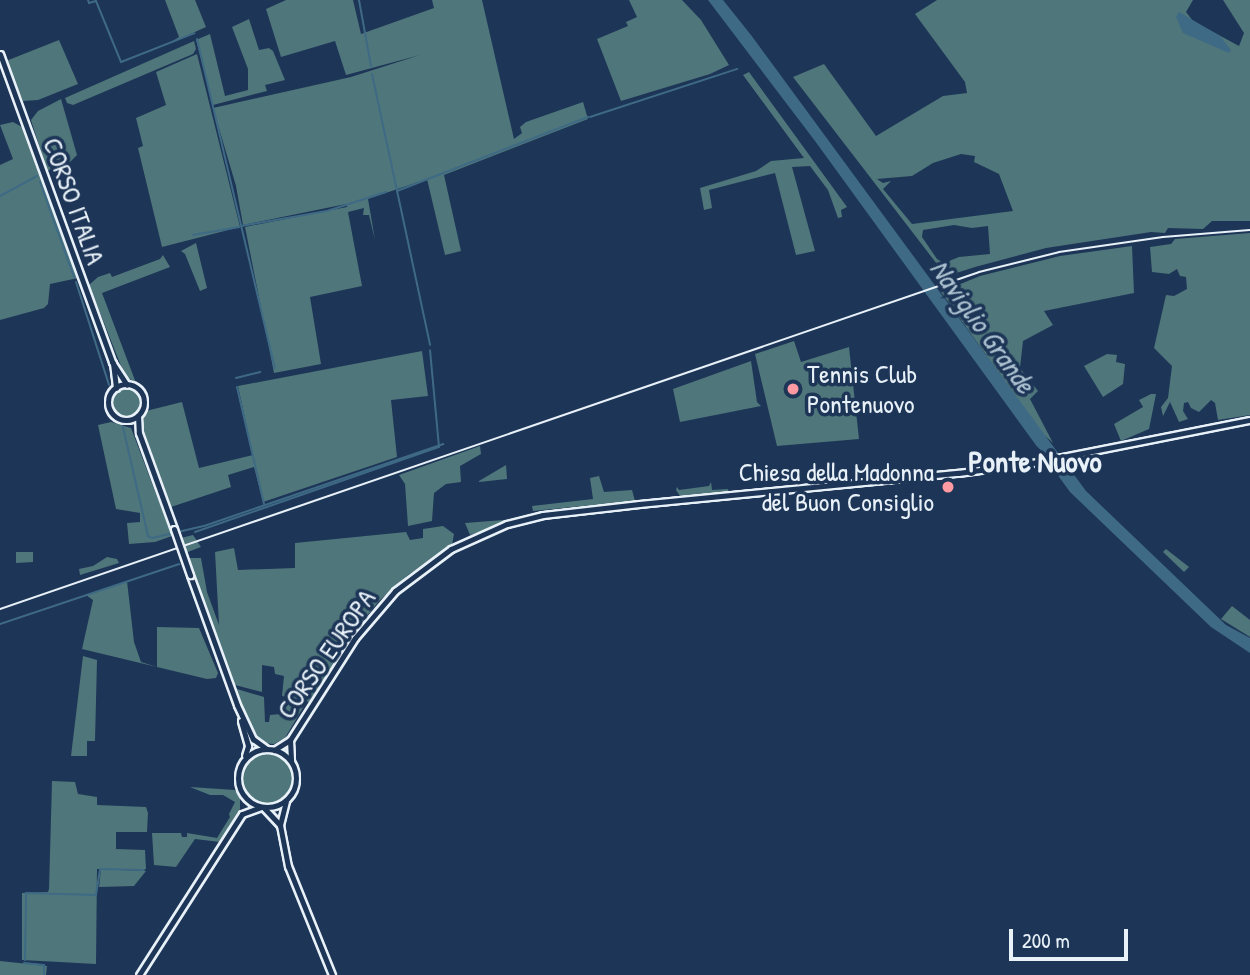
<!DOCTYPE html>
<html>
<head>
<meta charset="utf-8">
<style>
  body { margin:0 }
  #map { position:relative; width:1250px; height:975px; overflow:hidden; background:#1d3557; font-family:"Patrick Hand",sans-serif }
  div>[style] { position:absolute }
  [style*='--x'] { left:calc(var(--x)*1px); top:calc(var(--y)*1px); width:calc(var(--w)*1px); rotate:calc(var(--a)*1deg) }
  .green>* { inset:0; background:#4f767a }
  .round { border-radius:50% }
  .water>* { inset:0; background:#3f6a85 }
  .stream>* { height:2px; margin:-1px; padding:0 1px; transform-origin:1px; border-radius:1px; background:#3f6a85 }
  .roads { filter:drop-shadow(2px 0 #e8f1f8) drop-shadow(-2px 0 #e8f1f8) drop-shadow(0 2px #e8f1f8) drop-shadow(0 -2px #e8f1f8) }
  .primary>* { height:5px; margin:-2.5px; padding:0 2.5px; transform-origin:2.5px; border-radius:2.5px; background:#1d3557 }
  .primary>.ring { margin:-2.5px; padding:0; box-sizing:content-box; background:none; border:5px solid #1d3557; border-radius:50% }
  .trunk>* { height:5px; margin:-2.5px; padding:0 2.5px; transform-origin:2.5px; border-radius:2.5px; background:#1d3557 }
  .rail>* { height:2px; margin:-1px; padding:0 1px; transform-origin:1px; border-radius:1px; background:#e8f1f8 }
  .bridges { filter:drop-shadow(2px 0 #e8f1f8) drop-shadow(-2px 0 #e8f1f8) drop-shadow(0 2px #e8f1f8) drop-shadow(0 -2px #e8f1f8) }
  .primary-bridge>* { height:5px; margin:-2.5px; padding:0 2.5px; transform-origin:2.5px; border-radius:2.5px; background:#1d3557 }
  .dots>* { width:19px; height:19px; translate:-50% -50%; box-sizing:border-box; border:4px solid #1d3557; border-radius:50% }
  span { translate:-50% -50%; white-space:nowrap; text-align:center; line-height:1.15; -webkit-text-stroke:7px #1d3557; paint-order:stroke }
  .street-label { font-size:26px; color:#e8f1f8 }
  .poi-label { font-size:26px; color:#e8f1f8 }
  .left { translate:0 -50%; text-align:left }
  .right { translate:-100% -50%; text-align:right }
  .water-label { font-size:28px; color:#adc2d0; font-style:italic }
  .quarter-label { font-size:30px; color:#e8f1f8; font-weight:700 }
  .scale { position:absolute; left:1009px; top:929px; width:119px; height:32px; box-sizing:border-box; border:4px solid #e8f1f8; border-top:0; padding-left:9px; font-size:21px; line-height:24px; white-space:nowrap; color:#e8f1f8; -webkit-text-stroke:5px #1d3557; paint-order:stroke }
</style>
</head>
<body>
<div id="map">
  <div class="green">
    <div style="clip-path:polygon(165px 0,195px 0,206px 27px,166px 45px,179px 37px)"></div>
    <div style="clip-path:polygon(286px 0,353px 0,361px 34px,434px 8px,432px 0,482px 0,514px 139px,522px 133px,520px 127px,526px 122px,583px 102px,588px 119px,444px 175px,461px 251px,445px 255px,427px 179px,368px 199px,375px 240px,369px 215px,363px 215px,364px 208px,348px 212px,362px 286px,310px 297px,321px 364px,274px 373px,245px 227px,347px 207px,346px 204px,243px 225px,236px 186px,213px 108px,351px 77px,420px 55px,346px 75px,335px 41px,281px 57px,266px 9px)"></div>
    <div style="clip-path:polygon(629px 0,682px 0,701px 20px,729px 65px,710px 74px,621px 101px,597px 39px,628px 26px,626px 22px,637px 17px)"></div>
    <div style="clip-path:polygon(evenodd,937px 0,1193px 0,1186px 12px,1193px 21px,1239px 46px,1244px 33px,1223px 0,1250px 0,1250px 221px,1212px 221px,1203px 229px,1168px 228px,1165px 233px,1151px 232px,1046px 248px,975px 267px,947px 276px,942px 281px,940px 268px,793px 77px,824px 64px,876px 136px,943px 96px,967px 93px,965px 82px,915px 14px,937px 0,961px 154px,975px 156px,974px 162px,999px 174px,1013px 211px,912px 224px,883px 189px,891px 181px,883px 183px,877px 179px,912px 176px,933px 163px,961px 154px,937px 0,954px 225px,972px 228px,988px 226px,990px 254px,959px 257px,944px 263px,937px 259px,922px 237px,923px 230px,954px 225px)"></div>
    <div style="clip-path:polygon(249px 19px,259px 50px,269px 48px,273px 51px,285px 80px,265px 85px,267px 91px,213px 105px,196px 40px,210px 34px,225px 96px,248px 90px,248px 69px,232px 27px)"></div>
    <div style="clip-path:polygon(59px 40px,78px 84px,38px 100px,23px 101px,6px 61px)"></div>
    <div style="clip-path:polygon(194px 41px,196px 49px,193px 54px,73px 105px,67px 103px,65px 98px)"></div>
    <div style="clip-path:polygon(197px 54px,240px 227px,162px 247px,138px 148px,143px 146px,136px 118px,166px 105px,156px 72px)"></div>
    <div style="clip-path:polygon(749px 72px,847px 207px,841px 210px,842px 217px,838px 218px,828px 190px,810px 166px,792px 167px,815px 251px,796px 255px,775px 173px,709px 190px,712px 208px,704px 210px,700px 188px,756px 171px,771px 161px,804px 158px,743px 75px)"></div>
    <div style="clip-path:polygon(61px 99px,77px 155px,68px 164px,47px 171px,31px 120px,38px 111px)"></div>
    <div style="clip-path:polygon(13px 122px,24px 128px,78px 278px,50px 284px,48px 304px,44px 308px,0 320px,0 165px,13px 159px,0 125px)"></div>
    <div style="clip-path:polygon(1250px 233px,1250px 415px,1218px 420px,1215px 403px,1211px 400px,1199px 412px,1191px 408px,1188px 402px,1184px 403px,1183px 411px,1188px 419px,1179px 422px,1170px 402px,1163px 416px,1161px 407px,1168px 398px,1172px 366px,1154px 348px,1166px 295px,1174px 296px,1187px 289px,1186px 277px,1180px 276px,1177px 269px,1169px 274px,1152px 272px,1150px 247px,1171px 244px,1175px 239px)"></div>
    <div style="clip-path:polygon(196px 243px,207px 288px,200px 291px,185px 254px,181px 251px)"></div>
    <div style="clip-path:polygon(1132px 246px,1134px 293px,1044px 311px,1053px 325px,1023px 341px,1020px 368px,1038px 391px,1030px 399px,1053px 443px,1041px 432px,941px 292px,980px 276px,1060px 256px)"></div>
    <div style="clip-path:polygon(163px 255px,170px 267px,102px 293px,136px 383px,125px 376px,89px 285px,98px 277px,110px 273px,112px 277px,160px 259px)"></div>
    <div style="clip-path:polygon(794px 341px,801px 362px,849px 347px,859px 439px,777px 446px,755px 354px)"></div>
    <div style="clip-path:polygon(422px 351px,428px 396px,391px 400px,397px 457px,263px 502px,254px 467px,228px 475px,231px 487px,171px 507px,141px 423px,146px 411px,182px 402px,199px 468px,253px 455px,238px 386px)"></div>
    <div style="clip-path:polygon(1107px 354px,1117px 355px,1116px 362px,1125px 364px,1123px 384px,1103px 397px,1084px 366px)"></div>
    <div style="clip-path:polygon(751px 361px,757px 402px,761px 406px,680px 422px,673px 389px)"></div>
    <div class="round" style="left:112px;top:388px;width:28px;height:28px"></div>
    <div style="clip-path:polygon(1151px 394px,1156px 394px,1149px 429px,1121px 441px,1114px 424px,1143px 407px,1139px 400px)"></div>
    <div style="clip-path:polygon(111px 422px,131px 428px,172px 536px,155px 542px,129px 544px,127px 523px,140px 522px,140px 513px,116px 509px,98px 425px)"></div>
    <div style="clip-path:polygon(480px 446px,481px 454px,460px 466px,461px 482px,446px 484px,434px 493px,432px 521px,408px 526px,405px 484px,399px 475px)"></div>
    <div style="clip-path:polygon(506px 465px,507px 479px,479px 482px,479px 481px)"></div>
    <div style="clip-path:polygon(599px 476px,604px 492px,632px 490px,635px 501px,533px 511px,532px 506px,593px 499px,590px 478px)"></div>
    <div style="clip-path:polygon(711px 482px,712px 490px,728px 489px,729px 492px,680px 496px,676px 490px,677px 487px,679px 490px,709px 486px)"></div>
    <div style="clip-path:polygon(516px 519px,470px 535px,465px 523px)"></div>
    <div style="clip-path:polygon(443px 526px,454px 534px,452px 545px,408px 575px,379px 601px,354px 632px,309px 702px,282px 696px,284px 676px,275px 674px,274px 667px,262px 665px,262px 692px,235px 685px,189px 558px,201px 558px,207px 592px,219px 625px,215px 552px,234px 548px,238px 570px,295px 568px,295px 543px,406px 532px,410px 540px,423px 538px,423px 529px)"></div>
    <div style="clip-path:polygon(193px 535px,201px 547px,185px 553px,181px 538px)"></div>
    <div style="clip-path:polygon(1166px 549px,1189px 567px,1184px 572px,1163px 552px)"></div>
    <div style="clip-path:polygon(16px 552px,33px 552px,33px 562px,16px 563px)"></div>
    <div style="clip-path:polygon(107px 557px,117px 559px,119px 563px,80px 575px,79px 569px,93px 566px)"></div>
    <div style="clip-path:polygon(127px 581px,134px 642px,141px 662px,157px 667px,157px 627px,199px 628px,218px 673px,216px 678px,207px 679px,82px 649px,93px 600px,86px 595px)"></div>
    <div style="clip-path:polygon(1232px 606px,1250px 620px,1250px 637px,1221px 619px)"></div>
    <div style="clip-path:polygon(83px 656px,97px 660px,95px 741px,87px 741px,87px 756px,71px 756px)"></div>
    <div style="clip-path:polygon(237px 689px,264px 697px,265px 722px,269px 722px,270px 715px,280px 714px,282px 700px,304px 706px,285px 738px,274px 744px,262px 743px,249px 727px)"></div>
    <div class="round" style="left:241px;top:752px;width:52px;height:52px"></div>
    <div style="clip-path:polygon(52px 781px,75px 782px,78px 794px,97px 797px,97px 805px,146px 807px,148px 813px,147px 832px,116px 832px,116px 849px,145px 850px,146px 869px,97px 869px,96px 964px,22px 960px,22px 893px,48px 892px,49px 889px)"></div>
    <div style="clip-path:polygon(190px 787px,235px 790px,240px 797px,240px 809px,220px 842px,195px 839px,176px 867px,154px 865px,152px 833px,181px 833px,182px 837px,187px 837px,187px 833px,217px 838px,230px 817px,229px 814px,235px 802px,223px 795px,210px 795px)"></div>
    <div style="clip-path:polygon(101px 869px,119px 870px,146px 871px,134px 886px,99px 887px)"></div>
    <div style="clip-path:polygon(0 961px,47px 966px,46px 975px,0 975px)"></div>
  </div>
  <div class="water">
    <div style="clip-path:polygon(708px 0,723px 0,751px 35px,1086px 491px,1226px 625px,1250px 638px,1250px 653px,1211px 627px,1070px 492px,815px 141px)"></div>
    <div style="clip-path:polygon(1179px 12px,1220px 36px,1231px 50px,1229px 53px,1183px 33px,1176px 17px)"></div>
  </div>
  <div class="stream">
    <div style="--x:88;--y:0;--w:3;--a:72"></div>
    <div style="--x:89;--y:3;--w:7;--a:-16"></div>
    <div style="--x:96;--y:1;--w:66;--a:67.7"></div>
    <div style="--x:121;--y:62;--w:79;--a:-21.4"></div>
    <div style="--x:359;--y:0;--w:67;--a:79.7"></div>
    <div style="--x:197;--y:39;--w:338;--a:76.7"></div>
    <div style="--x:372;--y:74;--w:277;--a:77.9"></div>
    <div style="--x:590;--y:117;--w:155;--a:-18.1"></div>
    <div style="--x:40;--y:182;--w:101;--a:70.3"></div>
    <div style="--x:397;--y:191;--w:205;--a:-21.2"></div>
    <div style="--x:0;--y:196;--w:42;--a:-28.4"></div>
    <div style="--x:241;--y:226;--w:87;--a:-9.9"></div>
    <div style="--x:327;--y:211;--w:62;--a:-17.9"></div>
    <div style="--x:193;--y:235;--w:47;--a:-9.9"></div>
    <div style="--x:76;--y:282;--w:108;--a:72.2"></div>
    <div style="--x:236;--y:378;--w:25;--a:-14"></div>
    <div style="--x:237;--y:387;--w:120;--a:77"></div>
    <div style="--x:123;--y:427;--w:112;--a:77.1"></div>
    <div style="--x:148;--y:536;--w:4;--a:27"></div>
    <div style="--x:152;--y:538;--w:53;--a:-13"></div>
    <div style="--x:204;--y:526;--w:253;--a:-18.9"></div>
    <div style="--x:195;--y:532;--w:258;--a:-19.2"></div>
    <div style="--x:439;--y:447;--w:97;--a:-95.3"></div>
    <div style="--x:0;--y:624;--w:189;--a:-18.5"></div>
    <div style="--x:25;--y:960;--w:67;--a:-89.1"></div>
    <div style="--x:26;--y:893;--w:70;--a:1.6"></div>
    <div style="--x:96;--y:895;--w:26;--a:-81"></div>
    <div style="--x:100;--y:869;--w:44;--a:1.3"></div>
    <div style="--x:24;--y:963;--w:20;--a:6"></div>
    <div style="--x:44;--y:965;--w:10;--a:90"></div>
  </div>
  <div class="roads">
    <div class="primary">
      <div style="--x:0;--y:54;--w:328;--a:70"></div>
      <div style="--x:112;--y:362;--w:27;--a:57"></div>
      <div style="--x:113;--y:363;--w:25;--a:83"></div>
      <div class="ring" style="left:108px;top:384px;width:31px;height:31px"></div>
      <div style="--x:138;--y:416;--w:17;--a:87"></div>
      <div style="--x:139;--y:433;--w:102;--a:70"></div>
      <div style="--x:190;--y:575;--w:138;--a:70.1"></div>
      <div style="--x:237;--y:705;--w:38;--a:65"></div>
      <div style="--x:253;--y:739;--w:17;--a:36"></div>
      <div style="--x:241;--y:721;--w:26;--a:74"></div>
      <div style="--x:248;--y:746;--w:10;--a:107"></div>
      <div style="--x:290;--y:740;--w:21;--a:87"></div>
      <div class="ring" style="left:238px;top:749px;width:53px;height:53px"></div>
      <div style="--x:274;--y:750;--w:19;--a:-32"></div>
      <div style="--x:290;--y:740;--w:121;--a:-57.5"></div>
      <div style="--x:355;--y:638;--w:62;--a:-49.6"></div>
      <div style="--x:395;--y:591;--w:70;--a:-36.9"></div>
      <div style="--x:451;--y:549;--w:61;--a:-24.1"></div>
      <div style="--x:507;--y:524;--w:37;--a:-14"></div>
      <div style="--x:543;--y:515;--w:97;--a:-6.5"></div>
      <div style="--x:639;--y:504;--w:321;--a:-5.6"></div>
      <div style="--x:958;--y:473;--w:75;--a:-7.7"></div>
      <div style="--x:1032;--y:463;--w:222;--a:-11.2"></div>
      <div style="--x:139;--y:975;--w:191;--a:-57.4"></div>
      <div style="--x:242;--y:814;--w:20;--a:-20"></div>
    </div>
    <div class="trunk">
      <div style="--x:286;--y:801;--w:25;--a:104"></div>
      <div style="--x:280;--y:825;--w:42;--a:79"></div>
      <div style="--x:288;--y:866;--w:118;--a:68"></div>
      <div style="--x:264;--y:808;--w:23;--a:47"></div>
    </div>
  </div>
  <div class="rail">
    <div style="--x:0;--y:609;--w:1035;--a:-18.99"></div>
    <div style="--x:979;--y:272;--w:82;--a:-14"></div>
    <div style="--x:1059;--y:252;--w:105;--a:-8.2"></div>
    <div style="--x:1163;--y:237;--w:87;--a:-4.6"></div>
  </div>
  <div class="bridges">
    <div class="primary-bridge">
      <div style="--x:174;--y:529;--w:49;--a:70.8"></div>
    </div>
  </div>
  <div class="dots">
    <div style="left:793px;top:389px;background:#ff9aa2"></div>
    <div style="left:948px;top:487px;background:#ff9aa2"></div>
  </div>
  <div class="street-label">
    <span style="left:74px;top:201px;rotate:70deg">CORSO ITALIA</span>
    <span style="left:326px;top:654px;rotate:-55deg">CORSO EUROPA</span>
  </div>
  <div class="poi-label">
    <span class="left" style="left:807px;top:389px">Tennis Club<br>Pontenuovo</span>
    <span class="right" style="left:934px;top:487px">Chiesa della Madonna<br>del Buon Consiglio</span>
  </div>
  <div class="water-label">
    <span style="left:983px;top:326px;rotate:54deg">Naviglio Grande</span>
  </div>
  <div class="quarter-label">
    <span style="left:1035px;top:461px">Ponte Nuovo</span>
  </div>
  <div class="scale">200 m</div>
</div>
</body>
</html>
